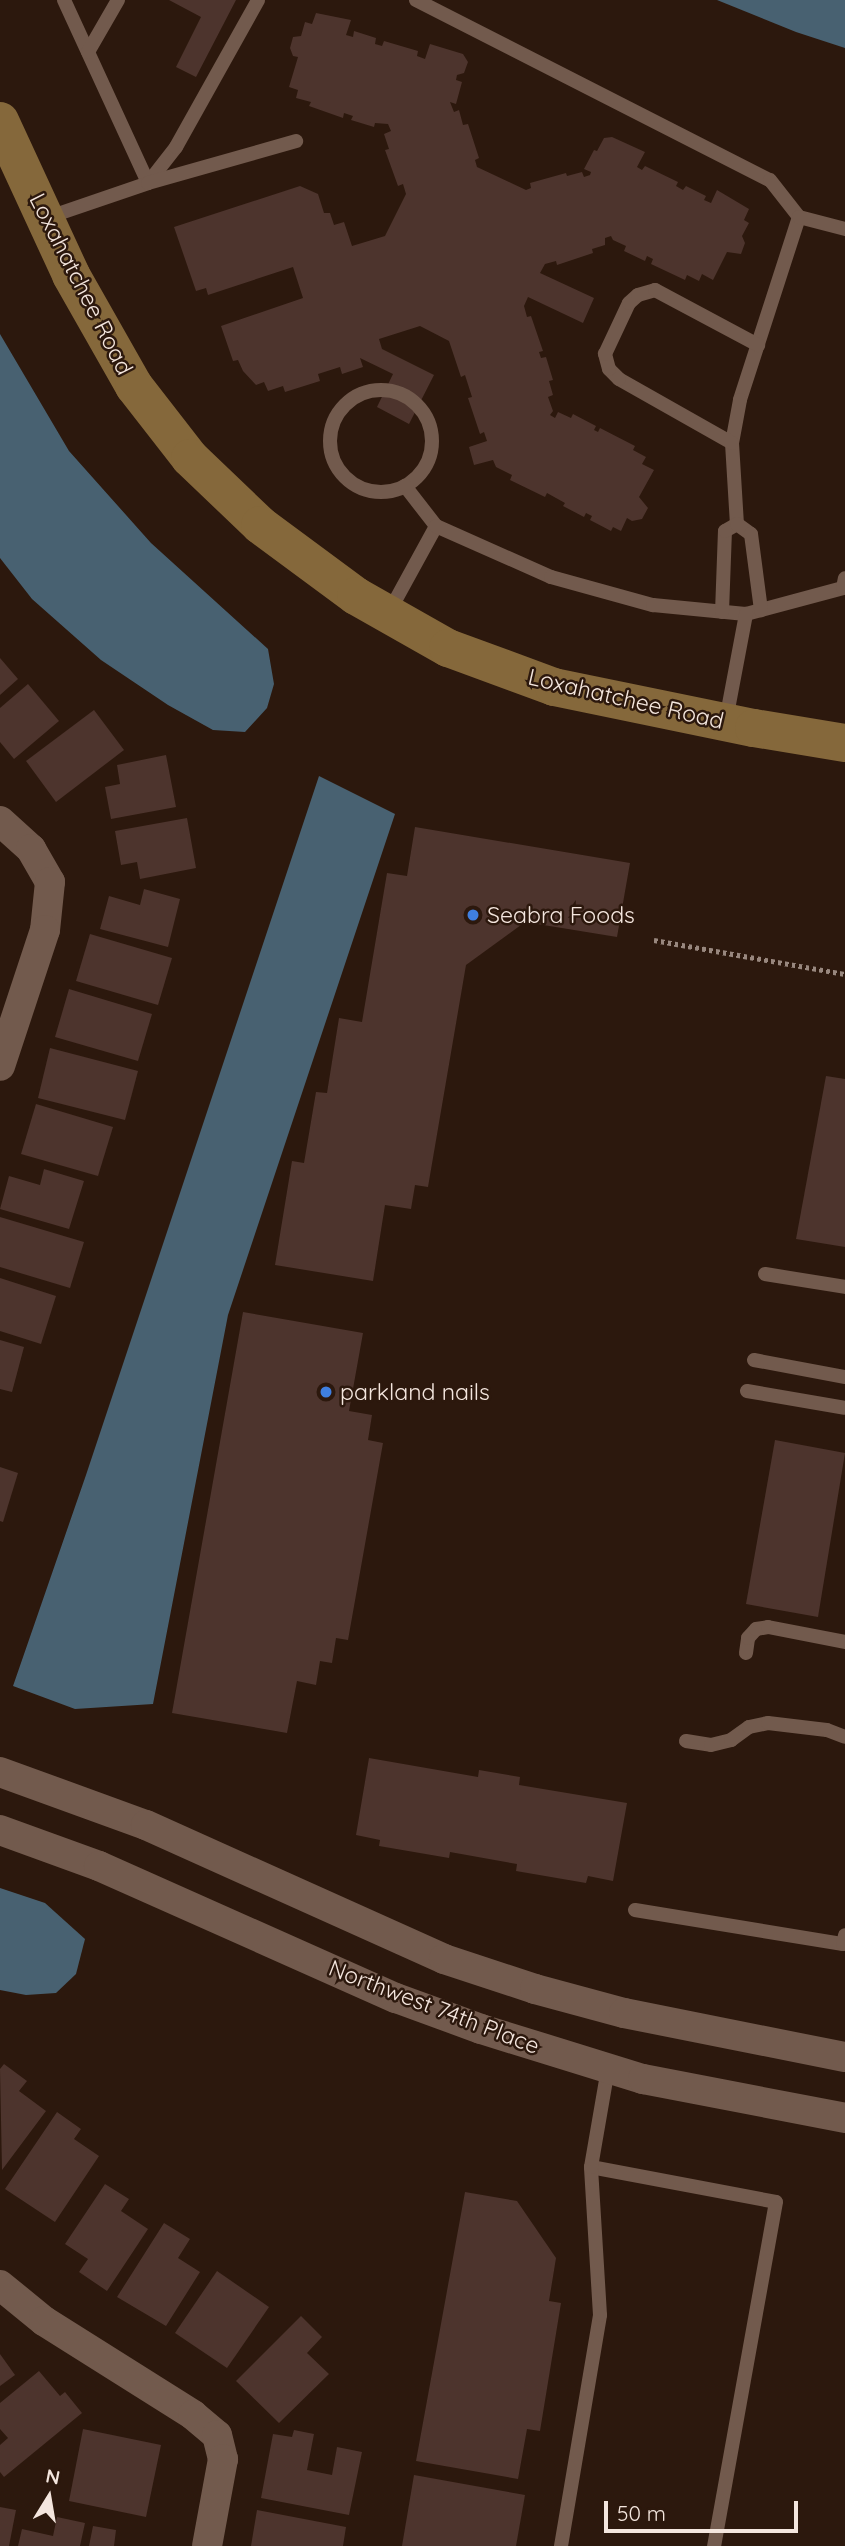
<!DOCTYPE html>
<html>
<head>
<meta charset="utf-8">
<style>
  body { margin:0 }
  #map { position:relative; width:845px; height:2546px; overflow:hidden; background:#2c180d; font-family:Quicksand,sans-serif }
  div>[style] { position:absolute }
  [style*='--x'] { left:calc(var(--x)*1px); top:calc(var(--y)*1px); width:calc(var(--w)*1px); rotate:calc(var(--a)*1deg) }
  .water>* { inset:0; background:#486171 }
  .building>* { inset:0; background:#4d342d }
  .path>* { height:4.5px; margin-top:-2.25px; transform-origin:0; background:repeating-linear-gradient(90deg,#98877e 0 3.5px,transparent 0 7px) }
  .service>* { height:14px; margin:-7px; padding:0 7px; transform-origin:7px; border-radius:7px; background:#725a4d }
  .service>.ring { margin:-7px; padding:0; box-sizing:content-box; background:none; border:14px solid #725a4d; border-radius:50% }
  .minor>* { height:30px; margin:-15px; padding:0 15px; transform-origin:15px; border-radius:15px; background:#725a4d }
  .secondary>* { height:38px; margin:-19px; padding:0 19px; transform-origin:19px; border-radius:19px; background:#85683b }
  .dots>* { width:19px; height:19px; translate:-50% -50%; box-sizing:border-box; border:4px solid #2c180d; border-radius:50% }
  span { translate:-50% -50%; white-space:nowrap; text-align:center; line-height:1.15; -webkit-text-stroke:5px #2c180d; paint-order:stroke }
  .street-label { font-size:23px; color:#f4e6de }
  .poi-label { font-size:23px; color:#f4e6de }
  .left { translate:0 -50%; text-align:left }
  .north { position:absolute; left:14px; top:2462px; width:70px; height:70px; -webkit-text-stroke:5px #2c180d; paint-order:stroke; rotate:11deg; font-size:19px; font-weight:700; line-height:28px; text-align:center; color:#f4e6de }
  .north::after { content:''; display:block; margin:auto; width:24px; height:32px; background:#f4e6de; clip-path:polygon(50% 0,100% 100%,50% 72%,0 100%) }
  .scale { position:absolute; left:604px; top:2501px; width:194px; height:32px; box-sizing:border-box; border:4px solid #f4e6de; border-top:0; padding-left:9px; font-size:21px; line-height:24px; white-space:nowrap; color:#f4e6de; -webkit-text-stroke:5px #2c180d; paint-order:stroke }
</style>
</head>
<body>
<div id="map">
  <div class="water">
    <div style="clip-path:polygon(717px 0,845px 0,845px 48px,796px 32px)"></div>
    <div style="clip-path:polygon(0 334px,69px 451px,151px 543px,268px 649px,274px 684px,267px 708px,245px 732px,213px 730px,168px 705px,101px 660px,32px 599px,0 558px)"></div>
    <div style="clip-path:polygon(319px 776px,395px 814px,228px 1315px,153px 1704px,75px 1709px,13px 1686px,86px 1475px)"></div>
    <div style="clip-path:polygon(0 1888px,45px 1903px,85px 1939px,76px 1974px,56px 1993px,26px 1995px,0 1990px)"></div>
  </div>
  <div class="building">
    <div style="clip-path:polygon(169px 0,236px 0,196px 77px,176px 67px,201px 17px)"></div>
    <div style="clip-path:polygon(316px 13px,351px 20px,346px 35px,353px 37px,354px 31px,376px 38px,375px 44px,382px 46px,384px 41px,418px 51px,417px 56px,425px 59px,430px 44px,463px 54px,468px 62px,464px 73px,457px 75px,456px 80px,462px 82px,456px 104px,450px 102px,454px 112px,459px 110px,463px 125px,468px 124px,479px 158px,475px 160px,477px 167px,526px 190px,531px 188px,530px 183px,566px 173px,567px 176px,582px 172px,584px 177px,590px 175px,591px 172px,584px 169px,594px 150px,597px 151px,604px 138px,612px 137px,645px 152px,637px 167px,642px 170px,645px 166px,678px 182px,676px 186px,683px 190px,686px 186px,706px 196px,704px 200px,711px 203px,717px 190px,749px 209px,744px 220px,749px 223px,742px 236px,745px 243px,741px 254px,727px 252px,713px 280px,702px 274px,699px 281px,687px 275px,685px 280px,651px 264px,653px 259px,647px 256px,645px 261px,624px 251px,626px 246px,613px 240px,611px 236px,605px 238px,605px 245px,592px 249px,593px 253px,557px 265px,556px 261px,545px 264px,540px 273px,594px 298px,583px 323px,528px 297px,524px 306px,527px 317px,531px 316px,543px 351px,539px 352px,541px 358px,546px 357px,553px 380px,549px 381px,553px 395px,548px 397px,553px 411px,550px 415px,555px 418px,558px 412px,571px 418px,573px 414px,596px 426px,594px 430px,598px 432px,600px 428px,635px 446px,633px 450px,646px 457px,642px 464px,654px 470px,639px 497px,648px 508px,642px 519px,632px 521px,627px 518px,621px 531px,613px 527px,611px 531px,590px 520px,592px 516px,586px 513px,584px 517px,563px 506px,565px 503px,547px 493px,545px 497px,510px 480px,512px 475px,496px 467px,493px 460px,474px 465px,469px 447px,487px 441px,484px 432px,480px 434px,468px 398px,472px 397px,465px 375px,461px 377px,449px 341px,420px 326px,379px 339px,382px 349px,434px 375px,409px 424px,377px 407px,393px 374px,360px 358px,363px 367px,342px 374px,340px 367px,318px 374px,320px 381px,285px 392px,283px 386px,268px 391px,264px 382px,256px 385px,243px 371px,238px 360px,233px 361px,221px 326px,303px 298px,293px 267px,208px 295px,206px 288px,196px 291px,174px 227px,300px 186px,318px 194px,324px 213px,330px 213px,334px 225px,344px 222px,352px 246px,385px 236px,406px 194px,403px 184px,398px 186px,385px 150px,389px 149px,384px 134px,391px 131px,388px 124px,375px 123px,374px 127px,351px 120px,353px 116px,344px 113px,343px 118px,309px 106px,311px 102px,296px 98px,298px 90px,289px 87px,298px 57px,293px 56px,290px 48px,293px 37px,301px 36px,305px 22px,312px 24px)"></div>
    <div style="clip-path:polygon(0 658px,18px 679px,0 695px)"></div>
    <div style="clip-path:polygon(28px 684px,59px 721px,14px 759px,0 742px,0 708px)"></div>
    <div style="clip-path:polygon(94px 710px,124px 750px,56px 802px,26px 761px)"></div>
    <div style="clip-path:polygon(166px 755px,176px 807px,111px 819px,105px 787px,120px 784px,117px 765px)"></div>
    <div style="clip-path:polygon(187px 818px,196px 868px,140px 879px,137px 862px,121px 865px,115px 831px)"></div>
    <div style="clip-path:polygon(415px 827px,630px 863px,617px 937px,525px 922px,466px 965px,428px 1187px,415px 1185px,411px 1209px,385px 1205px,373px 1281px,275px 1265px,292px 1161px,304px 1163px,316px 1092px,327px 1093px,339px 1018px,362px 1022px,387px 873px,407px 876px)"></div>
    <div style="clip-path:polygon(144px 889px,180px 899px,168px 947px,100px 929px,109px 896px,140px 905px)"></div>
    <div style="clip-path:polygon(90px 934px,172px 958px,158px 1005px,76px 981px)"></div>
    <div style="clip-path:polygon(69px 989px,152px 1014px,138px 1061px,55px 1037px)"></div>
    <div style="clip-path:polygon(50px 1048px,138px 1071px,125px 1120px,38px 1098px)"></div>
    <div style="clip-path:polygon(826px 1076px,845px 1079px,845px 1247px,796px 1239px)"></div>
    <div style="clip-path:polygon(36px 1104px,113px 1127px,98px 1176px,21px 1154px)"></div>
    <div style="clip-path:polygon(44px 1169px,84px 1181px,69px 1229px,0 1209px,9px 1176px,40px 1185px)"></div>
    <div style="clip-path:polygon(0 1217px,84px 1242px,70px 1288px,0 1267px)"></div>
    <div style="clip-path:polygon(0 1278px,56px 1296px,41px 1344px,0 1331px)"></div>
    <div style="clip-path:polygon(243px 1312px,363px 1333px,349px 1411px,372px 1415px,368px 1440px,383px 1443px,348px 1640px,336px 1638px,332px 1663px,320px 1661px,316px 1685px,297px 1681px,287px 1733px,172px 1713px)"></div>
    <div style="clip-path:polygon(0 1340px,24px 1347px,12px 1392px,0 1389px)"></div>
    <div style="clip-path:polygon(775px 1440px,845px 1453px,818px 1617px,746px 1604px)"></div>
    <div style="clip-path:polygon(0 1467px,18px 1473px,3px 1522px,0 1521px)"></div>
    <div style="clip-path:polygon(369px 1758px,478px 1777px,479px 1770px,520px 1777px,519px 1785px,627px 1803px,613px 1881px,588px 1876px,586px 1883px,516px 1871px,517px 1864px,450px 1852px,449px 1858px,379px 1846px,380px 1840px,356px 1835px)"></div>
    <div style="clip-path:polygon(4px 2064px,27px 2081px,19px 2091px,46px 2111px,2px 2170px,0 2069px)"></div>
    <div style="clip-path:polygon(57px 2112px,81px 2129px,74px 2139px,99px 2156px,55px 2222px,5px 2189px)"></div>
    <div style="clip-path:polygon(105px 2184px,129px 2199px,121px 2211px,148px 2229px,107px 2291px,79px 2272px,88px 2259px,65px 2244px)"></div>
    <div style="clip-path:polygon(465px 2192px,517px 2201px,556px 2258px,549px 2301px,561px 2303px,540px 2431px,527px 2429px,518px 2479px,416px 2461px)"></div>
    <div style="clip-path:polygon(164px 2223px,190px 2239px,178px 2258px,200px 2272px,166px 2326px,117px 2297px)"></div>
    <div style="clip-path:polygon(217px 2271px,269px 2307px,227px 2368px,175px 2333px)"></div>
    <div style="clip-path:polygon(301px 2316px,322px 2337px,307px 2353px,329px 2374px,279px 2423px,236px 2381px)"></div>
    <div style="clip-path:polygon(0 2354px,15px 2375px,0 2386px)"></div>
    <div style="clip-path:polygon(39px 2371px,60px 2396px,65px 2392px,82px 2413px,4px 2477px,0 2472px,0 2445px,8px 2438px,0 2429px,0 2403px)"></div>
    <div style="clip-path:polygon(83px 2429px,161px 2445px,146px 2517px,69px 2501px)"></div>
    <div style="clip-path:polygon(294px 2430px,314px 2434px,307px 2470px,332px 2475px,337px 2447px,362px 2452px,349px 2515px,261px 2498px,273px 2434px,292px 2437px)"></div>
    <div style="clip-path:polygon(414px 2475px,525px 2495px,516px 2546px,402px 2546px)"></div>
    <div style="clip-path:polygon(0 2507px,16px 2510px,9px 2546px,0 2546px)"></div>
    <div style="clip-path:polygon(257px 2510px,346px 2527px,343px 2546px,251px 2546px)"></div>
    <div style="clip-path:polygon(57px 2517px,85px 2523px,80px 2546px,18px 2546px,22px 2529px,53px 2536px)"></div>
    <div style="clip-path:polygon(93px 2526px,116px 2530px,114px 2546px,89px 2546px)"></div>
  </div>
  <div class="path">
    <div style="--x:654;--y:940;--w:194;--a:10.1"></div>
  </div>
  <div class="service">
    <div style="--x:64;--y:0;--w:201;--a:65.3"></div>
    <div style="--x:148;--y:183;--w:46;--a:-52.1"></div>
    <div style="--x:176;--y:147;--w:168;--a:-60.8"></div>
    <div style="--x:416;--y:0;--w:397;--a:27"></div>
    <div style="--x:770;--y:180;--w:47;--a:51.9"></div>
    <div style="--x:799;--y:217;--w:192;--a:107.9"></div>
    <div style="--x:740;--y:400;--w:44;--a:100.5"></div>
    <div style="--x:732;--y:443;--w:81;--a:86.5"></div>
    <div style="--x:88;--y:52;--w:60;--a:-60"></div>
    <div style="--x:799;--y:217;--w:48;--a:14.6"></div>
    <div style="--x:46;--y:218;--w:108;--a:-18.9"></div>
    <div style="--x:148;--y:183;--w:154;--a:-15.8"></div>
    <div class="ring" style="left:330px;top:390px;width:88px;height:88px"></div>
    <div style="--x:732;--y:443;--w:130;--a:-150.5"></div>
    <div style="--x:619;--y:379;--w:14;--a:-135"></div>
    <div style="--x:609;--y:369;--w:16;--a:-105"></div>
    <div style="--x:605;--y:354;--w:56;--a:-64.8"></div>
    <div style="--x:629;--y:303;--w:12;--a:-42"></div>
    <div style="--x:638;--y:295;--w:18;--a:-16"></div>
    <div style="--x:655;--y:290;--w:117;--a:28.1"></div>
    <div style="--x:405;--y:486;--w:51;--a:52.2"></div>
    <div style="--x:389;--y:612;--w:98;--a:-61.3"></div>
    <div style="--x:436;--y:526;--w:126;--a:23.9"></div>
    <div style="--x:551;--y:577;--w:106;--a:15.4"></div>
    <div style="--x:653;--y:605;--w:93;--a:5.5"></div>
    <div style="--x:746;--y:614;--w:100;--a:-15"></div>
    <div style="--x:843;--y:588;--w:10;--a:-79"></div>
    <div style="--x:722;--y:612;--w:81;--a:-87.9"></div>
    <div style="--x:725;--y:531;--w:14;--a:-30"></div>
    <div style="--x:737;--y:524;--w:17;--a:36"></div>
    <div style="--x:751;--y:534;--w:77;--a:82.5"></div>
    <div style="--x:726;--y:720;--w:108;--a:-79.3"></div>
    <div style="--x:765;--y:1274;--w:81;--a:9.2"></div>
    <div style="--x:754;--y:1360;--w:93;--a:10.6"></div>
    <div style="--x:747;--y:1391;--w:99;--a:9.8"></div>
    <div style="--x:746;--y:1653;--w:15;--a:-82"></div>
    <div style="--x:748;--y:1638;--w:12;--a:-48"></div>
    <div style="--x:756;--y:1629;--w:12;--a:-9"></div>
    <div style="--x:768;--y:1627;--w:78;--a:11"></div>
    <div style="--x:686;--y:1741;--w:25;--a:9"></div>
    <div style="--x:711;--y:1745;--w:21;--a:-14"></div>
    <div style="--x:731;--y:1740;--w:22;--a:-36"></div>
    <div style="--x:749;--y:1727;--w:19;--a:-12"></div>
    <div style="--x:768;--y:1723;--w:59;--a:6.8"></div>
    <div style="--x:827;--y:1730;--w:19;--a:21"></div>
    <div style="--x:635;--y:1910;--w:211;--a:9.3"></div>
    <div style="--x:843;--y:1944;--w:9;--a:-77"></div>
    <div style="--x:591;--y:2167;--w:188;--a:10.7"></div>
    <div style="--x:776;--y:2202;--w:350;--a:100.2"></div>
    <div style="--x:561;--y:2546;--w:234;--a:-80.4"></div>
    <div style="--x:600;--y:2315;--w:148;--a:-93.5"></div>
    <div style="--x:591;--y:2167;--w:99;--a:-80.2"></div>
  </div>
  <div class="minor">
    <div style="--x:0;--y:821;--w:42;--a:42.1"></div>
    <div style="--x:31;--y:849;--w:38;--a:60"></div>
    <div style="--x:50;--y:882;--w:48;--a:95.9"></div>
    <div style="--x:45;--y:930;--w:143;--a:108.3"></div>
    <div style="--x:0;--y:1772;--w:155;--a:20"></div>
    <div style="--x:146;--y:1825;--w:327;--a:24.2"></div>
    <div style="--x:444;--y:1959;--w:96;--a:18.2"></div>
    <div style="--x:535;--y:1989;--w:92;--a:15.1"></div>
    <div style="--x:624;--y:2013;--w:225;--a:11.3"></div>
    <div style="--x:0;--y:1830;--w:105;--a:20"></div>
    <div style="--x:99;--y:1866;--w:325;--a:24"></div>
    <div style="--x:396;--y:1998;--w:90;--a:20"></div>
    <div style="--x:481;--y:2029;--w:170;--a:17.2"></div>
    <div style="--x:643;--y:2079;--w:206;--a:10.9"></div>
    <div style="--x:0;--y:2285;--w:57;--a:39.3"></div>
    <div style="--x:44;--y:2321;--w:176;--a:32.2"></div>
    <div style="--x:193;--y:2415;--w:31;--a:40"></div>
    <div style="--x:217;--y:2435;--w:25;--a:76"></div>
    <div style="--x:223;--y:2459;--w:88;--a:100.4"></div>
  </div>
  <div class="secondary">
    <div style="--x:0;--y:121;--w:170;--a:65.2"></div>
    <div style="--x:71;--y:275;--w:128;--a:60.4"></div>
    <div style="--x:134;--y:386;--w:91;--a:52.1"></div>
    <div style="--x:190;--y:458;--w:97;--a:43.7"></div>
    <div style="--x:260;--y:525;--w:119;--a:36.5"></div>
    <div style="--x:356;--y:596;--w:106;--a:29.5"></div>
    <div style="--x:448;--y:648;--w:113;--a:20.2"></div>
    <div style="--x:554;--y:687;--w:204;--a:11.6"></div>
    <div style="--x:754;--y:728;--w:92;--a:9.4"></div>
  </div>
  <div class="dots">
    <div style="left:473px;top:915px;background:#3f7fe0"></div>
    <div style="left:326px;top:1392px;background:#3f7fe0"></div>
  </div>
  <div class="street-label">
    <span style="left:81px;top:284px;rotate:63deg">Loxahatchee Road</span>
    <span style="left:626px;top:699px;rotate:13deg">Loxahatchee Road</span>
    <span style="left:434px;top:2007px;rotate:21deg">Northwest 74th Place</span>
  </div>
  <div class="poi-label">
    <span class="left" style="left:487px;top:915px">Seabra Foods</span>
    <span class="left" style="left:340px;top:1392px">parkland nails</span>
  </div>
  <div class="north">N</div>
  <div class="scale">50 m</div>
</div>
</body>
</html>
